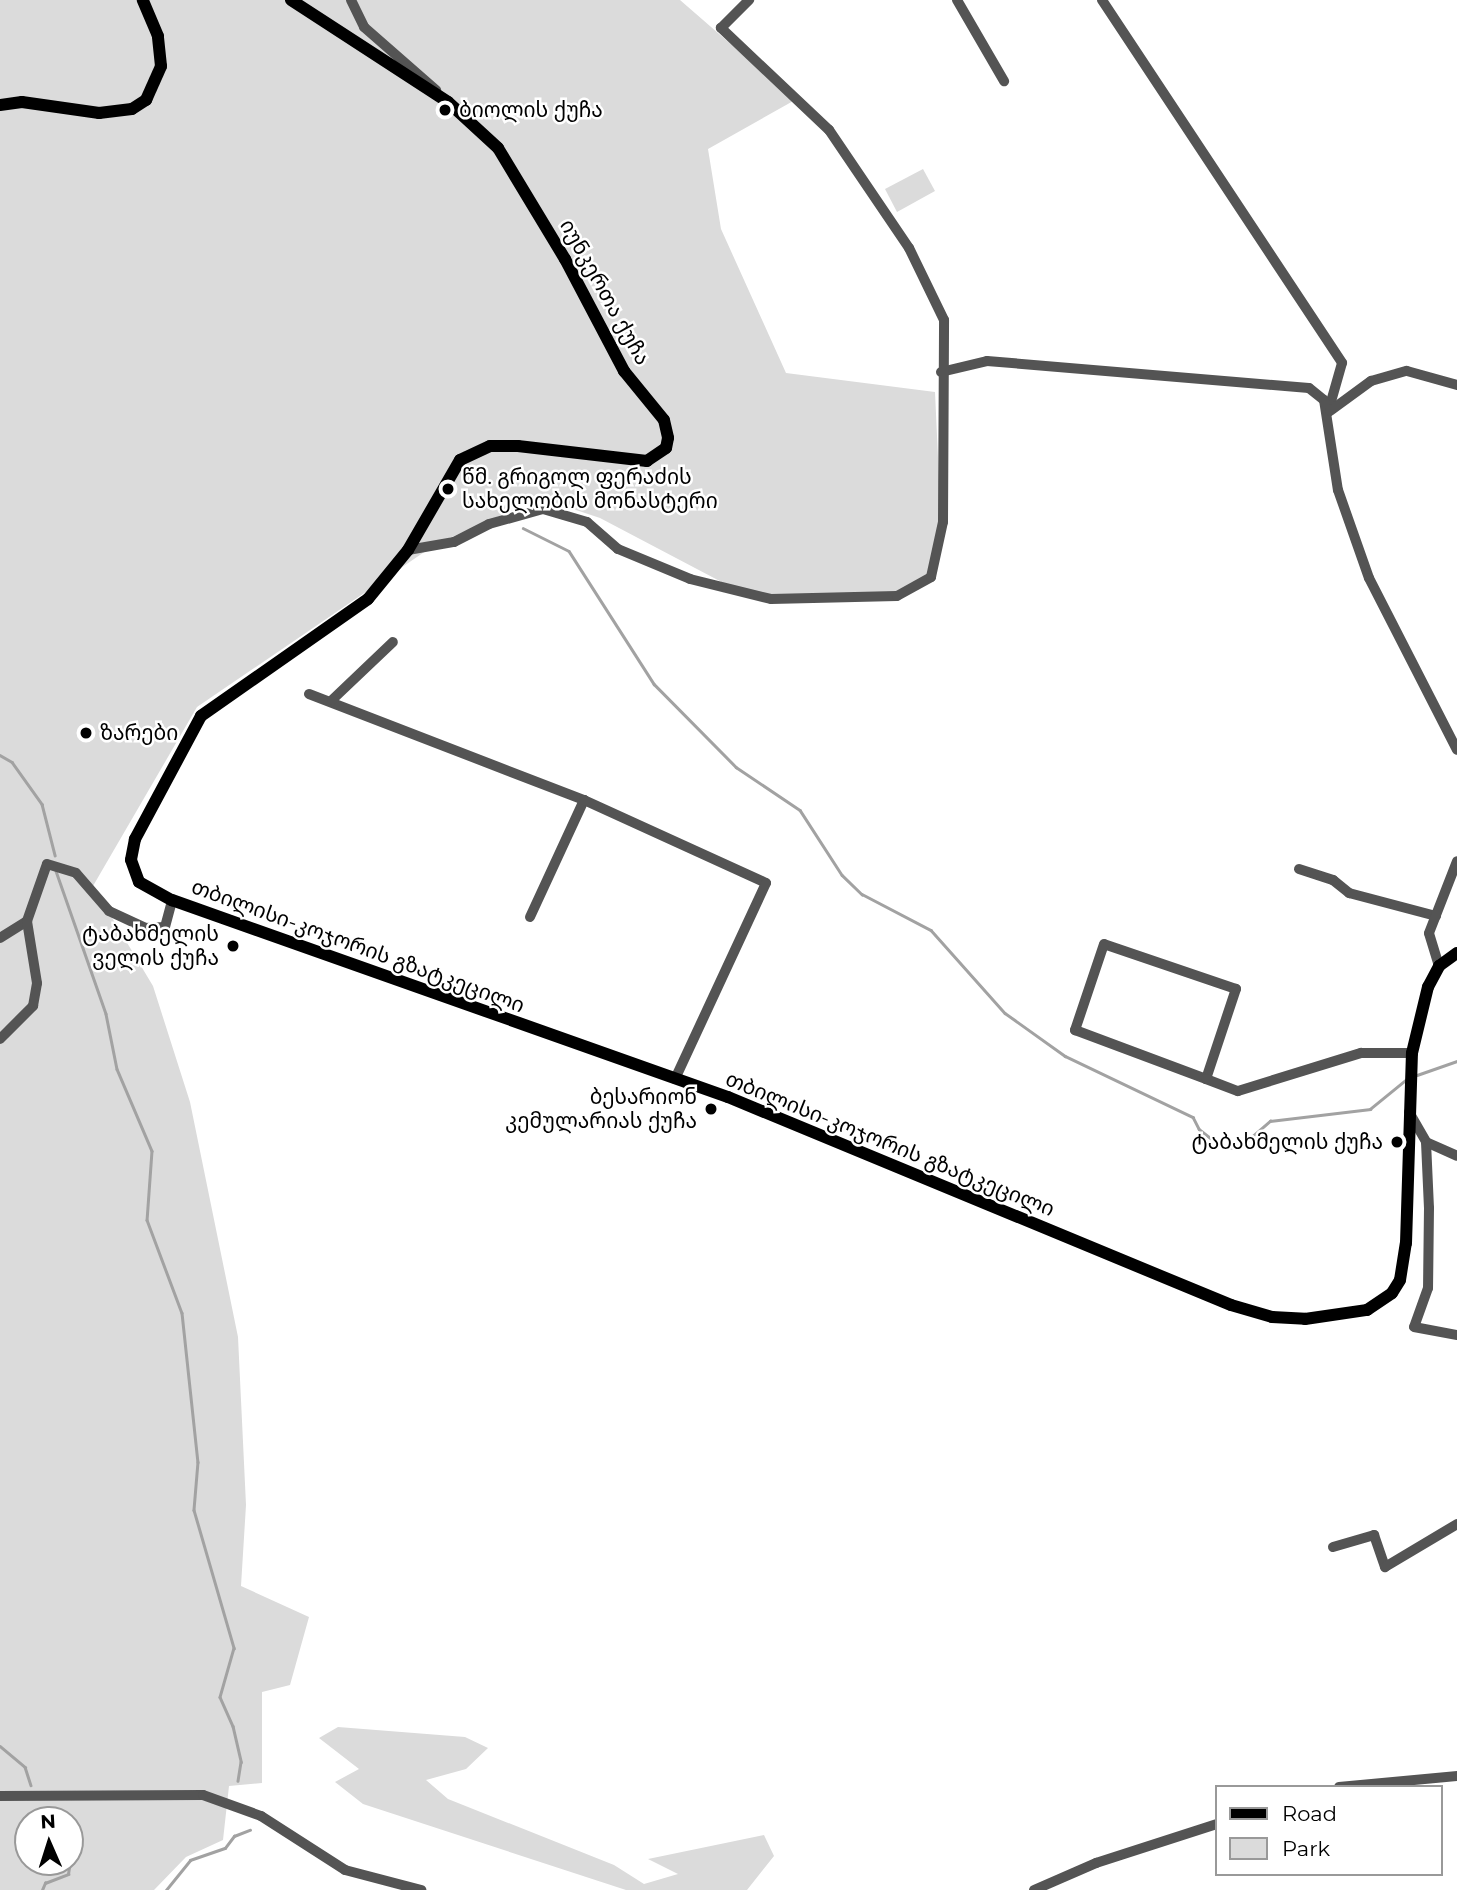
<!DOCTYPE html>
<html>
<head>
<meta charset="utf-8">
<style>
  body { margin:0 }
  #map { position:relative; width:1457px; height:1890px; overflow:hidden; background:#fff; font-family:Montserrat,"Noto Sans Georgian",sans-serif }
  div>[style] { position:absolute }
  [style*='--x'] { left:calc(var(--x)*1px); top:calc(var(--y)*1px); width:calc(var(--w)*1px); rotate:calc(var(--a)*1deg) }
  .green>* { inset:0; background:#dbdbdb }
  .stream>* { height:2.5px; margin:-1.25px; padding:0 1.25px; transform-origin:1.25px; border-radius:1.25px; background:#a2a2a2 }
  .minor>* { height:10px; margin:-5px; padding:0 5px; transform-origin:5px; border-radius:5px; background:#545454 }
  .major>* { height:12px; margin:-6px; padding:0 6px; transform-origin:6px; border-radius:6px; background:#000 }
  .dots>* { width:19px; height:19px; translate:-50% -50%; box-sizing:border-box; border:4px solid #fff; border-radius:50% }
  span { translate:-50% -50%; white-space:nowrap; text-align:center; line-height:1.15; -webkit-text-stroke:5px #fff; paint-order:stroke }
  .poi-label { font-size:21px; color:#000 }
  .left { translate:0 -50%; text-align:left }
  .right { translate:-100% -50%; text-align:right }
  .street-label { font-size:21px; color:#000 }
  .legend { position:absolute; left:1215px; top:1785px; width:228px; height:91px; box-sizing:border-box; background:#fff; border:2px solid #999; margin:0; padding:9px 12px; list-style:none; font-size:21px; color:#000 }
  .legend li { display:flex; align-items:center; gap:14px; height:35px }
  .legend b { width:35px; border:2px solid #999 }
  .north { position:absolute; left:14px; top:1806px; width:70px; height:70px; box-sizing:border-box; background:#fff; border:2px solid #999; border-radius:50%; rotate:357deg; font-size:19px; font-weight:700; line-height:28px; text-align:center; color:#000 }
  .north::after { content:''; display:block; margin:auto; width:24px; height:32px; background:#000; clip-path:polygon(50% 0,100% 100%,50% 72%,0 100%) }
</style>
</head>
<body>
<div id="map">
  <div class="green">
    <div style="clip-path:polygon(evenodd,0 0,680px 0,795px 100px,708px 149px,721px 229px,786px 373px,935px 392px,941px 523px,928px 575px,896px 594px,771px 596px,733px 588px,600px 518px,540px 498px,436px 544px,197px 707px,93px 886px,153px 986px,190px 1102px,238px 1337px,246px 1505px,241px 1586px,309px 1617px,290px 1685px,262px 1692px,262px 1783px,229px 1786px,223px 1840px,186px 1857px,154px 1890px,0 1890px,0 0,28px 1820px,70px 1820px,70px 1862px,28px 1862px,28px 1820px)"></div>
    <div style="clip-path:polygon(923px 169px,935px 191px,897px 212px,885px 189px)"></div>
    <div style="clip-path:polygon(338px 1727px,465px 1737px,488px 1748px,466px 1769px,426px 1780px,448px 1799px,614px 1865px,644px 1884px,678px 1874px,648px 1859px,764px 1835px,774px 1856px,747px 1890px,626px 1890px,363px 1804px,335px 1782px,359px 1769px,319px 1738px)"></div>
  </div>
  <div class="stream">
    <div style="--x:523;--y:528;--w:51;--a:26.6"></div>
    <div style="--x:569;--y:551;--w:158;--a:57.4"></div>
    <div style="--x:654;--y:684;--w:117;--a:45.3"></div>
    <div style="--x:736;--y:767;--w:77;--a:33.9"></div>
    <div style="--x:800;--y:810;--w:77;--a:57.1"></div>
    <div style="--x:842;--y:875;--w:28;--a:44"></div>
    <div style="--x:862;--y:894;--w:78;--a:27.6"></div>
    <div style="--x:931;--y:930;--w:111;--a:48.3"></div>
    <div style="--x:1005;--y:1013;--w:74;--a:35.6"></div>
    <div style="--x:1065;--y:1056;--w:142;--a:25.5"></div>
    <div style="--x:1193;--y:1117;--w:13;--a:63"></div>
    <div style="--x:1199;--y:1129;--w:31;--a:38"></div>
    <div style="--x:1223;--y:1148;--w:17;--a:-3"></div>
    <div style="--x:1240;--y:1147;--w:40;--a:-41"></div>
    <div style="--x:1270;--y:1121;--w:101;--a:-6.8"></div>
    <div style="--x:1370;--y:1109;--w:49;--a:-39.2"></div>
    <div style="--x:0;--y:755;--w:14;--a:30"></div>
    <div style="--x:12;--y:762;--w:52;--a:54.5"></div>
    <div style="--x:42;--y:804;--w:53;--a:75.7"></div>
    <div style="--x:56;--y:871;--w:151;--a:70.7"></div>
    <div style="--x:106;--y:1014;--w:56;--a:78.7"></div>
    <div style="--x:117;--y:1069;--w:89;--a:66.9"></div>
    <div style="--x:152;--y:1151;--w:69;--a:94.1"></div>
    <div style="--x:147;--y:1220;--w:99;--a:69.4"></div>
    <div style="--x:182;--y:1313;--w:150;--a:83.9"></div>
    <div style="--x:198;--y:1462;--w:48;--a:94.8"></div>
    <div style="--x:194;--y:1510;--w:144;--a:73.8"></div>
    <div style="--x:234;--y:1648;--w:51;--a:105.9"></div>
    <div style="--x:220;--y:1697;--w:32;--a:66"></div>
    <div style="--x:233;--y:1726;--w:37;--a:77"></div>
    <div style="--x:241;--y:1762;--w:19;--a:99"></div>
    <div style="--x:1417;--y:1075;--w:42;--a:-19.3"></div>
    <div style="--x:0;--y:1746;--w:33;--a:40"></div>
    <div style="--x:25;--y:1767;--w:19;--a:72"></div>
    <div style="--x:42;--y:1890;--w:8;--a:-67"></div>
    <div style="--x:45;--y:1883;--w:25;--a:-21"></div>
    <div style="--x:68;--y:1874;--w:12;--a:-81"></div>
    <div style="--x:166;--y:1890;--w:38;--a:-51"></div>
    <div style="--x:190;--y:1860;--w:37;--a:-19"></div>
    <div style="--x:225;--y:1848;--w:15;--a:-53"></div>
    <div style="--x:234;--y:1836;--w:17;--a:-21"></div>
  </div>
  <div class="minor">
    <div style="--x:351;--y:0;--w:30;--a:64"></div>
    <div style="--x:364;--y:27;--w:96;--a:41.2"></div>
    <div style="--x:957;--y:0;--w:94;--a:59.9"></div>
    <div style="--x:1102;--y:0;--w:435;--a:56.5"></div>
    <div style="--x:1342;--y:363;--w:51;--a:105.9"></div>
    <div style="--x:941;--y:372;--w:47;--a:-13.4"></div>
    <div style="--x:987;--y:361;--w:323;--a:4.8"></div>
    <div style="--x:1309;--y:388;--w:19;--a:39"></div>
    <div style="--x:1324;--y:400;--w:91;--a:81.2"></div>
    <div style="--x:1338;--y:490;--w:93;--a:70.6"></div>
    <div style="--x:1369;--y:578;--w:193;--a:62.9"></div>
    <div style="--x:1330;--y:411;--w:51;--a:-36.2"></div>
    <div style="--x:1371;--y:381;--w:37;--a:-16"></div>
    <div style="--x:1407;--y:371;--w:52;--a:15.6"></div>
    <div style="--x:408;--y:550;--w:47;--a:-9.9"></div>
    <div style="--x:454;--y:542;--w:39;--a:-27"></div>
    <div style="--x:489;--y:524;--w:56;--a:-15.5"></div>
    <div style="--x:543;--y:509;--w:46;--a:16.5"></div>
    <div style="--x:587;--y:522;--w:41;--a:41.1"></div>
    <div style="--x:618;--y:549;--w:78;--a:22.6"></div>
    <div style="--x:690;--y:579;--w:83;--a:13.9"></div>
    <div style="--x:771;--y:599;--w:126;--a:-1.4"></div>
    <div style="--x:897;--y:596;--w:39;--a:-29"></div>
    <div style="--x:931;--y:577;--w:56;--a:-77.7"></div>
    <div style="--x:943;--y:522;--w:202;--a:-89.7"></div>
    <div style="--x:944;--y:320;--w:80;--a:-115.9"></div>
    <div style="--x:909;--y:248;--w:143;--a:-124.1"></div>
    <div style="--x:829;--y:130;--w:149;--a:-136.6"></div>
    <div style="--x:721;--y:28;--w:40;--a:-45"></div>
    <div style="--x:309;--y:694;--w:295;--a:21.1"></div>
    <div style="--x:332;--y:700;--w:84;--a:-43.6"></div>
    <div style="--x:1299;--y:869;--w:36;--a:18"></div>
    <div style="--x:1333;--y:880;--w:21;--a:39"></div>
    <div style="--x:1349;--y:893;--w:90;--a:14.8"></div>
    <div style="--x:530;--y:917;--w:129;--a:-65.2"></div>
    <div style="--x:584;--y:800;--w:200;--a:24.5"></div>
    <div style="--x:766;--y:883;--w:216;--a:114.9"></div>
    <div style="--x:0;--y:938;--w:32;--a:-32"></div>
    <div style="--x:27;--y:921;--w:60;--a:-70.7"></div>
    <div style="--x:47;--y:864;--w:30;--a:17"></div>
    <div style="--x:76;--y:873;--w:50;--a:49"></div>
    <div style="--x:109;--y:911;--w:40;--a:25"></div>
    <div style="--x:145;--y:928;--w:20;--a:-3"></div>
    <div style="--x:165;--y:927;--w:28;--a:-75"></div>
    <div style="--x:1439;--y:966;--w:34;--a:-107"></div>
    <div style="--x:1429;--y:933;--w:77;--a:-68.7"></div>
    <div style="--x:0;--y:1039;--w:47;--a:-45"></div>
    <div style="--x:33;--y:1006;--w:23;--a:-80"></div>
    <div style="--x:37;--y:983;--w:63;--a:-99.2"></div>
    <div style="--x:1206;--y:1079;--w:95;--a:-71.6"></div>
    <div style="--x:1236;--y:989;--w:139;--a:-161.2"></div>
    <div style="--x:1104;--y:944;--w:91;--a:108.6"></div>
    <div style="--x:1075;--y:1030;--w:140;--a:20.5"></div>
    <div style="--x:1206;--y:1079;--w:34;--a:21"></div>
    <div style="--x:1238;--y:1091;--w:129;--a:-17.2"></div>
    <div style="--x:1361;--y:1053;--w:51;--a:0"></div>
    <div style="--x:1409;--y:1112;--w:34;--a:60"></div>
    <div style="--x:1426;--y:1142;--w:66;--a:87.4"></div>
    <div style="--x:1429;--y:1208;--w:80;--a:90.7"></div>
    <div style="--x:1428;--y:1288;--w:41;--a:109.7"></div>
    <div style="--x:1414;--y:1327;--w:44;--a:10.5"></div>
    <div style="--x:1426;--y:1142;--w:34;--a:24"></div>
    <div style="--x:1333;--y:1547;--w:43;--a:-16.3"></div>
    <div style="--x:1374;--y:1535;--w:34;--a:71"></div>
    <div style="--x:1385;--y:1567;--w:84;--a:-30.8"></div>
    <div style="--x:1339;--y:1787;--w:119;--a:-5.3"></div>
    <div style="--x:0;--y:1796;--w:203;--a:-0.3"></div>
    <div style="--x:203;--y:1795;--w:62;--a:19.9"></div>
    <div style="--x:261;--y:1816;--w:100;--a:32.7"></div>
    <div style="--x:345;--y:1870;--w:79;--a:14.7"></div>
    <div style="--x:1034;--y:1890;--w:68;--a:-23.5"></div>
    <div style="--x:1096;--y:1863;--w:127;--a:-17.9"></div>
  </div>
  <div class="major">
    <div style="--x:291;--y:0;--w:187;--a:33"></div>
    <div style="--x:448;--y:102;--w:68;--a:42.6"></div>
    <div style="--x:498;--y:148;--w:130;--a:58.9"></div>
    <div style="--x:565;--y:259;--w:127;--a:62.2"></div>
    <div style="--x:624;--y:371;--w:63;--a:50.8"></div>
    <div style="--x:664;--y:420;--w:18;--a:77"></div>
    <div style="--x:668;--y:438;--w:10;--a:101"></div>
    <div style="--x:666;--y:448;--w:23;--a:146"></div>
    <div style="--x:647;--y:461;--w:130;--a:-173.4"></div>
    <div style="--x:518;--y:446;--w:28;--a:180"></div>
    <div style="--x:490;--y:446;--w:33;--a:155"></div>
    <div style="--x:460;--y:460;--w:104;--a:120"></div>
    <div style="--x:408;--y:550;--w:63;--a:129.2"></div>
    <div style="--x:368;--y:599;--w:204;--a:145"></div>
    <div style="--x:201;--y:716;--w:140;--a:118.2"></div>
    <div style="--x:135;--y:839;--w:21;--a:101"></div>
    <div style="--x:131;--y:860;--w:23;--a:70"></div>
    <div style="--x:139;--y:882;--w:38;--a:29"></div>
    <div style="--x:172;--y:900;--w:590;--a:19.51"></div>
    <div style="--x:728;--y:1097;--w:544;--a:22.47"></div>
    <div style="--x:1231;--y:1305;--w:43;--a:16.3"></div>
    <div style="--x:1272;--y:1317;--w:33;--a:3"></div>
    <div style="--x:1305;--y:1319;--w:63;--a:-8.3"></div>
    <div style="--x:1367;--y:1310;--w:30;--a:-34"></div>
    <div style="--x:1392;--y:1293;--w:15;--a:-58"></div>
    <div style="--x:1400;--y:1280;--w:37;--a:-81"></div>
    <div style="--x:1406;--y:1243;--w:190;--a:-88.2"></div>
    <div style="--x:1412;--y:1053;--w:68;--a:-76.4"></div>
    <div style="--x:1428;--y:987;--w:24;--a:-62"></div>
    <div style="--x:1439;--y:966;--w:22;--a:-36"></div>
    <div style="--x:0;--y:105;--w:22;--a:-8"></div>
    <div style="--x:22;--y:102;--w:78;--a:8.1"></div>
    <div style="--x:99;--y:113;--w:33;--a:-7"></div>
    <div style="--x:132;--y:109;--w:17;--a:-33"></div>
    <div style="--x:146;--y:100;--w:37;--a:-66"></div>
    <div style="--x:161;--y:66;--w:30;--a:-96"></div>
    <div style="--x:158;--y:36;--w:39;--a:-113"></div>
  </div>
  <div class="dots">
    <div style="left:445px;top:110px;background:#000"></div>
    <div style="left:448px;top:489px;background:#000"></div>
    <div style="left:86px;top:733px;background:#000"></div>
    <div style="left:233px;top:946px;background:#000"></div>
    <div style="left:711px;top:1109px;background:#000"></div>
    <div style="left:1397px;top:1142px;background:#000"></div>
  </div>
  <div class="poi-label">
    <span class="left" style="left:459px;top:110px">ბიოლის ქუჩა</span>
    <span class="left" style="left:462px;top:489px">წმ. გრიგოლ ფერაძის<br>სახელობის მონასტერი</span>
    <span class="left" style="left:100px;top:733px">ზარები</span>
    <span class="right" style="left:219px;top:946px">ტაბახმელის<br>ველის ქუჩა</span>
    <span class="right" style="left:697px;top:1109px">ბესარიონ<br>კემულარიას ქუჩა</span>
    <span class="right" style="left:1383px;top:1142px">ტაბახმელის ქუჩა</span>
  </div>
  <div class="street-label">
    <span style="left:605px;top:292px;rotate:61deg">იუნკერთა ქუჩა</span>
    <span style="left:358px;top:946px;rotate:20deg">თბილისი-კოჯორის გზატკეცილი</span>
    <span style="left:890px;top:1144px;rotate:22deg">თბილისი-კოჯორის გზატკეცილი</span>
  </div>
  <ul class="legend">
  <li><b style="height:9px;background:#000"></b>Road</li>
  <li><b style="height:19px;background:#dbdbdb"></b>Park</li>
  </ul>
  <div class="north">N</div>
</div>
</body>
</html>
